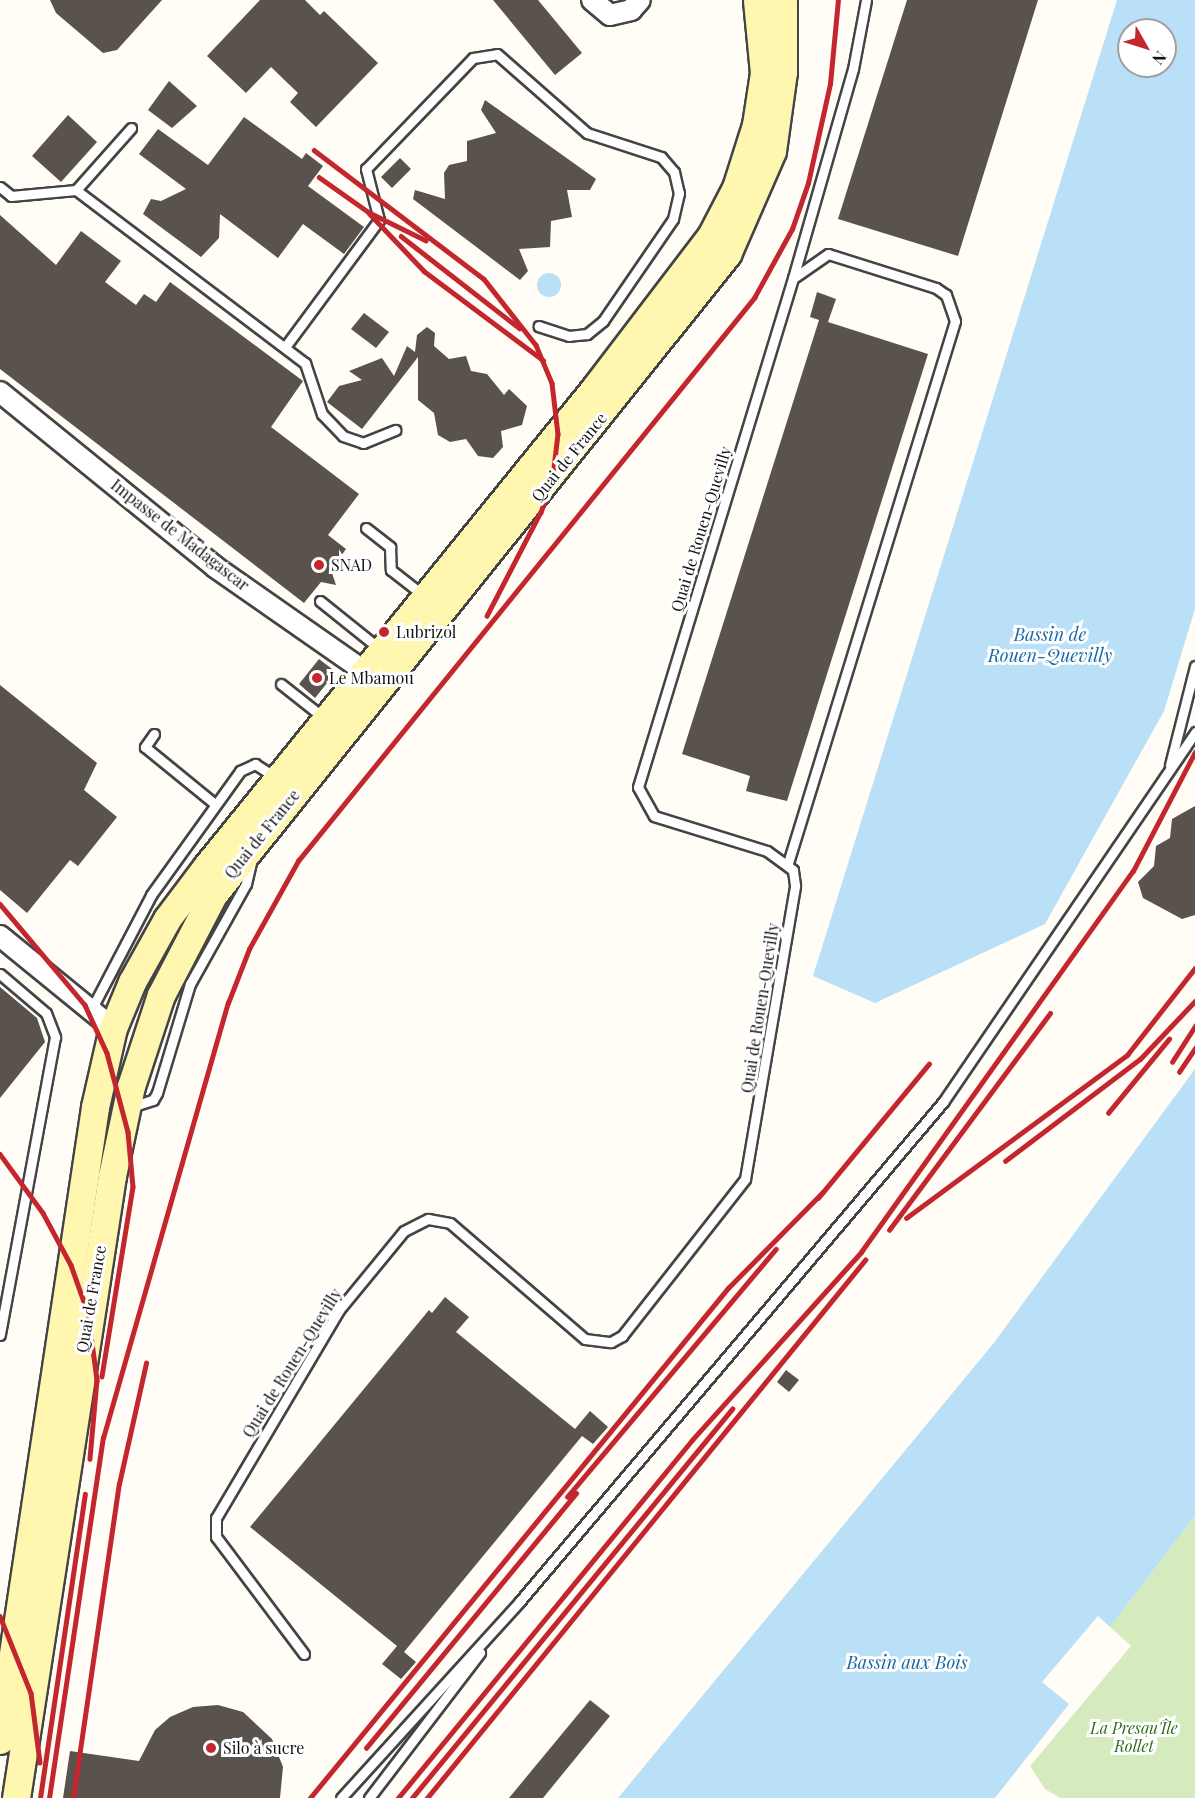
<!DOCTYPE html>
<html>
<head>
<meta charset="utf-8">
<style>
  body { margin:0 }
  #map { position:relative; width:1195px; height:1798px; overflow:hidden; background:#fffdf5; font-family:"Playfair Display",serif }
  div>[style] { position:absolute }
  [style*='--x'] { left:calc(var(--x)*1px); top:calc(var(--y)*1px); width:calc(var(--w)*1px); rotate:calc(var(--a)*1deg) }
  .green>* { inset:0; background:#d5ebbd }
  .water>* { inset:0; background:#b9e0f7 }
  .round { border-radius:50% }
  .building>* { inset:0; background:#5a524d }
  .roads { filter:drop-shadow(2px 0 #444) drop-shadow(-2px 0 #444) drop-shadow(0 2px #444) drop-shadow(0 -2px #444) }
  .lane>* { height:9px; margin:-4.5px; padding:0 4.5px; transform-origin:4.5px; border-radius:4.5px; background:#fff }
  .street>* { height:20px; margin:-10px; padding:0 10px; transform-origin:10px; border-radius:10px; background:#fff }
  .secondary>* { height:27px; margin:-13.5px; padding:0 13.5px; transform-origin:13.5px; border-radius:13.5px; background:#fff6b0 }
  .rail>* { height:4.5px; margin:-2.25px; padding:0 2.25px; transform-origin:2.25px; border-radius:2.25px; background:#c4262e }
  .dots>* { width:16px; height:16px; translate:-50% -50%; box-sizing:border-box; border:3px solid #fff; border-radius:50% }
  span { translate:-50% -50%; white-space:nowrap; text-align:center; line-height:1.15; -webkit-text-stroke:6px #fff; paint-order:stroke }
  .street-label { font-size:16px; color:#111 }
  .poi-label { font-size:16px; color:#111 }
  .left { translate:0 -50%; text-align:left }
  .park-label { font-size:16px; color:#2f6b1f; font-style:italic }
  .water-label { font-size:18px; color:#1768a6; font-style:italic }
  .north { position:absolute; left:1117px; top:18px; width:60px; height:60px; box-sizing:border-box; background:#fff; border:2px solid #a0a0a0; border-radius:50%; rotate:129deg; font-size:16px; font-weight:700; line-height:24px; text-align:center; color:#111 }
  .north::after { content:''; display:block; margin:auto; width:21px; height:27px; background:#c4262e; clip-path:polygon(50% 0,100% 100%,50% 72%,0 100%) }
</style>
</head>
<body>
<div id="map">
  <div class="green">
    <div style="clip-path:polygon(1195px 1516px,1195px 1798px,1060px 1798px,1045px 1789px,1030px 1766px,1131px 1646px,1110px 1627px)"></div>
  </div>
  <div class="water">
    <div style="clip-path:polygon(evenodd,1117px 0,1195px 0,1195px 609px,1164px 711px,1045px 924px,875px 1003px,813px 976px,1117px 0,1129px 30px,1165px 30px,1165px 66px,1129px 66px,1129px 30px)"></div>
    <div class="round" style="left:537px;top:273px;width:24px;height:24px"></div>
    <div style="clip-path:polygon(1195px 1069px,1195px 1516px,1110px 1627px,1098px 1616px,1042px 1682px,1069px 1704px,995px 1798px,618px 1798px,993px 1344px)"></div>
  </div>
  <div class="building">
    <div style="clip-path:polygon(50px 0,162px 0,117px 50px,103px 53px,56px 13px)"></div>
    <div style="clip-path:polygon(260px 0,305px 0,320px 15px,324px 11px,378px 63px,316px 127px,290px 102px,298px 93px,271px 67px,246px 93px,207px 56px)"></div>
    <div style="clip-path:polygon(493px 0,538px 0,582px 53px,555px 75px)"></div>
    <div style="clip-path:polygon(907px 0,1038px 0,958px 256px,838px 219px)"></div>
    <div style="clip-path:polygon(169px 81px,197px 106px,172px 128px,148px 110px)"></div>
    <div style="clip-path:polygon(485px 100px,596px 179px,590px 190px,567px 190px,572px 217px,551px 221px,550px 247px,519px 249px,528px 271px,520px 280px,413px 199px,415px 190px,445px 199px,444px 173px,449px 165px,467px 161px,467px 141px,496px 133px,481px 110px)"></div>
    <div style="clip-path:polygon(68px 115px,97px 142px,61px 182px,32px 156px)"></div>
    <div style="clip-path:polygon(244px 117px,302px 159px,306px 153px,323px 166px,308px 186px,364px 227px,344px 254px,303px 224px,278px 258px,220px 214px,219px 238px,201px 257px,143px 214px,151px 199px,161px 201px,186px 189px,139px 154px,158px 129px,208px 165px)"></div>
    <div style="clip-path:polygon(400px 158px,411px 169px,392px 188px,381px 177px)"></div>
    <div style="clip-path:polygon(0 215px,56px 265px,81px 231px,121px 261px,105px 282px,136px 305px,144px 294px,156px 302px,170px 282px,303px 381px,271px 427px,359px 494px,328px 535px,346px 549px,331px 570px,336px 585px,321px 582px,304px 603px,0 369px)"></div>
    <div style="clip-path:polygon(817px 292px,836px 299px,828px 322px,928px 354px,787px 801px,746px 791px,750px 776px,682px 754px,819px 320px,810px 317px)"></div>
    <div style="clip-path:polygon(364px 313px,389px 332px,376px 348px,351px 329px)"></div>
    <div style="clip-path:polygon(427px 327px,435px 333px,434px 346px,449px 359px,466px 356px,471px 371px,487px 374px,504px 395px,509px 389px,527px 406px,522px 425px,501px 431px,503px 447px,493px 458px,478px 456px,466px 439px,450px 442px,438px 435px,434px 413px,418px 400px,418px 357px,362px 429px,327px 402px,339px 386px,362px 380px,349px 371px,382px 358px,394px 376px,407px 346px,415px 352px,417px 335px)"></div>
    <div style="clip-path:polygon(319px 659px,336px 672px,315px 698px,299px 684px)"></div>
    <div style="clip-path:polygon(0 685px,97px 763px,84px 790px,117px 817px,78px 866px,70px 860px,27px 913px,0 890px)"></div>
    <div style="clip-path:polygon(1195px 806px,1195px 915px,1182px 919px,1143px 898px,1138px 882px,1154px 866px,1156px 846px,1170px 838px,1172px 819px)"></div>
    <div style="clip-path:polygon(0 987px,37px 1018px,45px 1042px,0 1098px)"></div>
    <div style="clip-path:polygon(445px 1297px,469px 1317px,456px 1332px,575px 1429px,590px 1411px,608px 1427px,593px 1444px,582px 1436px,404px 1652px,416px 1662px,401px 1679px,382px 1664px,397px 1646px,250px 1527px,429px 1310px,432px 1313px)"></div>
    <div style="clip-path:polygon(786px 1370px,799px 1380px,789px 1392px,777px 1382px)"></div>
    <div style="clip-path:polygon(590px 1700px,610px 1716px,543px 1798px,509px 1798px)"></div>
    <div style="clip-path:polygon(218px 1705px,243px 1712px,272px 1739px,283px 1767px,280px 1798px,63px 1798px,70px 1751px,139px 1761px,155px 1730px,170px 1717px,193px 1707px)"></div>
  </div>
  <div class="roads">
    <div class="lane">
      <div style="--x:0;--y:187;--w:14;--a:39"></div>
      <div style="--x:11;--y:196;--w:65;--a:-5.3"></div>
      <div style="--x:76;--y:190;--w:83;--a:-48.4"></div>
      <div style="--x:76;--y:190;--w:287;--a:37.1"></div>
      <div style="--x:305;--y:363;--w:54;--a:71.6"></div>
      <div style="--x:322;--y:414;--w:30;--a:46"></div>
      <div style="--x:343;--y:436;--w:21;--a:19"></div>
      <div style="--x:363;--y:443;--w:35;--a:-22"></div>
      <div style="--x:285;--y:347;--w:158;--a:-53.5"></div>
      <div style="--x:379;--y:220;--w:53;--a:-104.3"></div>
      <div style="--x:366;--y:169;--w:154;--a:-46.1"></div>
      <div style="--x:473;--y:58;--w:24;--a:-9"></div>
      <div style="--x:497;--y:54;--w:120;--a:41.3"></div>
      <div style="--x:587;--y:133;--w:78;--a:18"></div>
      <div style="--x:661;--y:157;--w:20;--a:49"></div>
      <div style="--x:674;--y:172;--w:22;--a:77"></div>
      <div style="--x:679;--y:193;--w:27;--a:103"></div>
      <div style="--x:673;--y:219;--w:124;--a:124.5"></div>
      <div style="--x:603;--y:321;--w:21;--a:141"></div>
      <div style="--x:587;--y:334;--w:18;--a:174"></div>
      <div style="--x:569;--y:336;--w:32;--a:-162"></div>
      <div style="--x:366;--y:528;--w:31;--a:38"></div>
      <div style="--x:390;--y:547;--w:23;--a:88"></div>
      <div style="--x:391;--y:570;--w:41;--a:38"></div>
      <div style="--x:320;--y:601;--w:77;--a:38.7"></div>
      <div style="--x:281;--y:684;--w:55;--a:38.3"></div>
      <div style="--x:154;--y:734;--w:16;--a:125"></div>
      <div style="--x:145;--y:747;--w:90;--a:39.2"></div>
      <div style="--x:1170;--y:765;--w:102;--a:-75.8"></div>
      <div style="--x:788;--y:863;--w:567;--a:-72.87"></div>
      <div style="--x:955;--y:321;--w:28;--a:-109"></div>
      <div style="--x:946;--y:295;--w:12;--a:-145"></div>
      <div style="--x:936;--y:288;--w:113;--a:-162.5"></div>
      <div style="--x:828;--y:254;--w:40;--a:145.1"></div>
      <div style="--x:0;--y:974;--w:60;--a:40.3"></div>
      <div style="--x:46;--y:1013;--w:26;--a:69"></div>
      <div style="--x:55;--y:1037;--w:303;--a:100.5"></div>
      <div style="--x:91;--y:1010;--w:130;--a:-62.4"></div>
      <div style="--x:151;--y:895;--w:153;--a:-54.3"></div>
      <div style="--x:240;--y:771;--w:17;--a:-25"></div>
      <div style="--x:255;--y:764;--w:24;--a:33"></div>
      <div style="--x:131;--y:1107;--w:23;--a:-18"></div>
      <div style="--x:153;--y:1100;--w:8;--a:-60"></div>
      <div style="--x:157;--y:1093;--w:114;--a:-73.2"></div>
      <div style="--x:190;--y:984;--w:115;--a:-60.8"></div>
      <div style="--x:246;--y:884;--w:27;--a:-77"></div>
      <div style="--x:304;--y:1654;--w:146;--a:-126.9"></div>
      <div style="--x:216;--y:1537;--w:19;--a:-90"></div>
      <div style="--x:216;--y:1518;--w:242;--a:-59.4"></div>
      <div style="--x:339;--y:1310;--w:102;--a:-50.6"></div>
      <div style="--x:404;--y:1231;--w:27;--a:-27"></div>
      <div style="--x:428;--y:1219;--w:22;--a:10"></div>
      <div style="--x:450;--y:1223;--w:178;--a:40.7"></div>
      <div style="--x:585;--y:1339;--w:26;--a:7"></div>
      <div style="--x:611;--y:1342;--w:13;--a:-29"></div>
      <div style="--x:622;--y:1336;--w:199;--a:-51.9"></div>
      <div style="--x:745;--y:1179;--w:298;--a:-80.3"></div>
      <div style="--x:795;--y:885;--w:15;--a:-98"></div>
      <div style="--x:793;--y:870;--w:32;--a:-144"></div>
      <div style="--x:767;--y:851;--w:118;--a:-162.8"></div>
      <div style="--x:654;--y:816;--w:33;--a:-119"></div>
      <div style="--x:638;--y:787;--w:532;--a:-73.06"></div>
      <div style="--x:793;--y:278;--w:217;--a:-74"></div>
      <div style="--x:853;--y:69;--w:70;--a:-79.3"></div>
      <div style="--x:341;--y:1798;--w:266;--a:-47.7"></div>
      <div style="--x:520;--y:1601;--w:654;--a:-49.71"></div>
      <div style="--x:943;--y:1102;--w:448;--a:-55.7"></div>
      <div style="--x:369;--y:1798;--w:183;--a:-52.6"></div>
    </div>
    <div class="street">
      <div style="--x:592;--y:0;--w:23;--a:40"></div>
      <div style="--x:610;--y:15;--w:22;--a:-13"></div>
      <div style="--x:631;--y:10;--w:13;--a:-48"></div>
      <div style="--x:0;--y:392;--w:277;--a:39.1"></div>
      <div style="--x:215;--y:567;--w:182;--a:34.9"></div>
      <div style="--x:0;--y:936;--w:146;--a:39.2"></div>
    </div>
    <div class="secondary">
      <div style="--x:0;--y:1740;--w:640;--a:-81.46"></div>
      <div style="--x:95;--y:1107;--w:81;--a:-77.2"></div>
      <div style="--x:113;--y:1028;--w:50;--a:-67.6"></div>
      <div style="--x:132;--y:982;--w:72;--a:-60.9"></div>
      <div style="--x:167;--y:919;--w:66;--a:-53"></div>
      <div style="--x:207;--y:866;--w:616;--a:-50.93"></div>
      <div style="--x:595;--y:388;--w:191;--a:-52.7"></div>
      <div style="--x:711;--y:236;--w:54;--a:-62.5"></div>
      <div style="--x:736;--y:188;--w:66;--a:-72.4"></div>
      <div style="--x:756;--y:125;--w:53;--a:-81.3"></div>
      <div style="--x:764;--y:73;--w:73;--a:-95.5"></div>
      <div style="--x:16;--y:1798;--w:629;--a:-81.23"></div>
      <div style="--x:112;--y:1176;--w:92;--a:-78.1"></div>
      <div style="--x:131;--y:1086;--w:96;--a:-71.8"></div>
      <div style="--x:161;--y:995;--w:113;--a:-62.5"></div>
      <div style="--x:213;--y:895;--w:822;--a:-51.27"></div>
      <div style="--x:727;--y:254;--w:112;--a:-66.4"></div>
      <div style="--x:772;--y:151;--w:80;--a:-82.1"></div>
      <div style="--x:783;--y:72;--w:72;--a:-90"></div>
    </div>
  </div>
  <div class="rail">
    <div style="--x:314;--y:150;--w:213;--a:37.2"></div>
    <div style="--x:484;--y:279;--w:84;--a:51.8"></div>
    <div style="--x:536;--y:345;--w:41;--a:67.2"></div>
    <div style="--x:552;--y:383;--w:51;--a:83.3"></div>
    <div style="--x:558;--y:434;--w:42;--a:96.8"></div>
    <div style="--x:553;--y:476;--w:38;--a:108"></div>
    <div style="--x:541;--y:512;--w:117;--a:117.4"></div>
    <div style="--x:319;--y:177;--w:71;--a:35.3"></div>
    <div style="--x:401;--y:236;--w:150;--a:37.9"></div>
    <div style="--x:426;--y:241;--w:64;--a:-153.8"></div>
    <div style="--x:369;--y:213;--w:80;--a:46.5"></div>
    <div style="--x:424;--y:271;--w:149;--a:36.8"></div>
    <div style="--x:0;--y:904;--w:132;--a:49.9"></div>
    <div style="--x:85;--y:1005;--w:53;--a:65.4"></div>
    <div style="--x:107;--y:1053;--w:82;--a:75.1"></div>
    <div style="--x:128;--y:1132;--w:55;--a:84.8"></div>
    <div style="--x:133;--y:1187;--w:192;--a:99.3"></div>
    <div style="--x:1172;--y:1062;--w:43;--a:-57.4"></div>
    <div style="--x:1179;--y:1072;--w:29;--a:-56"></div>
    <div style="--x:1108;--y:1113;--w:96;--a:-50.5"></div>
    <div style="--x:0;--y:1154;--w:73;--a:53.9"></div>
    <div style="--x:43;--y:1213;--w:59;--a:61.7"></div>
    <div style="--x:71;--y:1265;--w:51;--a:70.5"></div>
    <div style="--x:88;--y:1313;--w:68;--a:82.3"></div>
    <div style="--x:97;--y:1380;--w:79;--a:95.1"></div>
    <div style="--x:1005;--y:1161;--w:169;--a:-37.1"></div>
    <div style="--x:1140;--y:1059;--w:80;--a:-46.5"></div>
    <div style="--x:818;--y:1198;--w:174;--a:-50.4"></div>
    <div style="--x:906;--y:1218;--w:275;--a:-36.4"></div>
    <div style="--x:1127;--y:1055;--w:110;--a:-52"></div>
    <div style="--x:889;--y:1230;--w:270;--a:-53.4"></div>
    <div style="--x:567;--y:1497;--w:324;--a:-49.9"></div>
    <div style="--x:0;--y:1616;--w:83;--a:68.1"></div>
    <div style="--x:31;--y:1693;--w:70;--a:82.6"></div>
    <div style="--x:366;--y:1748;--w:330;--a:-50.5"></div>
    <div style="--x:40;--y:1798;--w:307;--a:-81.6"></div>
    <div style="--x:49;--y:1798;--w:364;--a:-81.5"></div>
    <div style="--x:103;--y:1438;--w:453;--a:-74"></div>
    <div style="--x:228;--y:1003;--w:58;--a:-68.7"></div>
    <div style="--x:249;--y:949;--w:101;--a:-60.9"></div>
    <div style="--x:298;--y:861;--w:725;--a:-50.99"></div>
    <div style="--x:754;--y:298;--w:79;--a:-61.2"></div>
    <div style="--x:792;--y:229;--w:49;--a:-70.8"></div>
    <div style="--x:808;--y:183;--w:101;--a:-77.5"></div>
    <div style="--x:830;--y:84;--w:84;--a:-84.6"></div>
    <div style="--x:73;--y:1798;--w:317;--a:-81.7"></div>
    <div style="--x:119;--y:1484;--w:124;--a:-77.4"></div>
    <div style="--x:310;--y:1798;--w:659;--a:-50.66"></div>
    <div style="--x:728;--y:1288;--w:135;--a:-45.3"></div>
    <div style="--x:398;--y:1798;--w:463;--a:-50.6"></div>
    <div style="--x:692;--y:1440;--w:253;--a:-48"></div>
    <div style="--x:861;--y:1252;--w:468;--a:-54.5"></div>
    <div style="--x:1133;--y:871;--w:134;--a:-62.5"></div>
    <div style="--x:412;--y:1798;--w:504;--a:-50.56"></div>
    <div style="--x:427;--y:1798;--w:694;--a:-50.85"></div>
  </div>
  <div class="dots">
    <div style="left:319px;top:565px;background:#c4262e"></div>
    <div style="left:384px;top:632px;background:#c4262e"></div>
    <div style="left:317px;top:678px;background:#c4262e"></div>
    <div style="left:211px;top:1748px;background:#c4262e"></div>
  </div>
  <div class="street-label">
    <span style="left:569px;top:457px;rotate:-51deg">Quai de France</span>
    <span style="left:701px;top:529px;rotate:-73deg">Quai de Rouen-Quevilly</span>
    <span style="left:180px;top:535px;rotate:38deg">Impasse de Madagascar</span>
    <span style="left:262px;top:834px;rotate:-51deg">Quai de France</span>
    <span style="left:760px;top:1008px;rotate:-81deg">Quai de Rouen-Quevilly</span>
    <span style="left:91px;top:1299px;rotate:-80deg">Quai de France</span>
    <span style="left:292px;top:1363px;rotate:-58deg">Quai de Rouen-Quevilly</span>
  </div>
  <div class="poi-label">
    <span class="left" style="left:331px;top:565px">SNAD</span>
    <span class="left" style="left:396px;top:632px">Lubrizol</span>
    <span class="left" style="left:329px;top:678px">Le Mbamou</span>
    <span class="left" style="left:223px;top:1748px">Silo à sucre</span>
  </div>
  <div class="park-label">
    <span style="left:1134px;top:1737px">La Presqu'Île<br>Rollet</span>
  </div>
  <div class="water-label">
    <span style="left:1050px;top:645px">Bassin de<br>Rouen-Quevilly</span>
    <span style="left:907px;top:1662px">Bassin aux Bois</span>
  </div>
  <div class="north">N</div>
</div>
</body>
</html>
